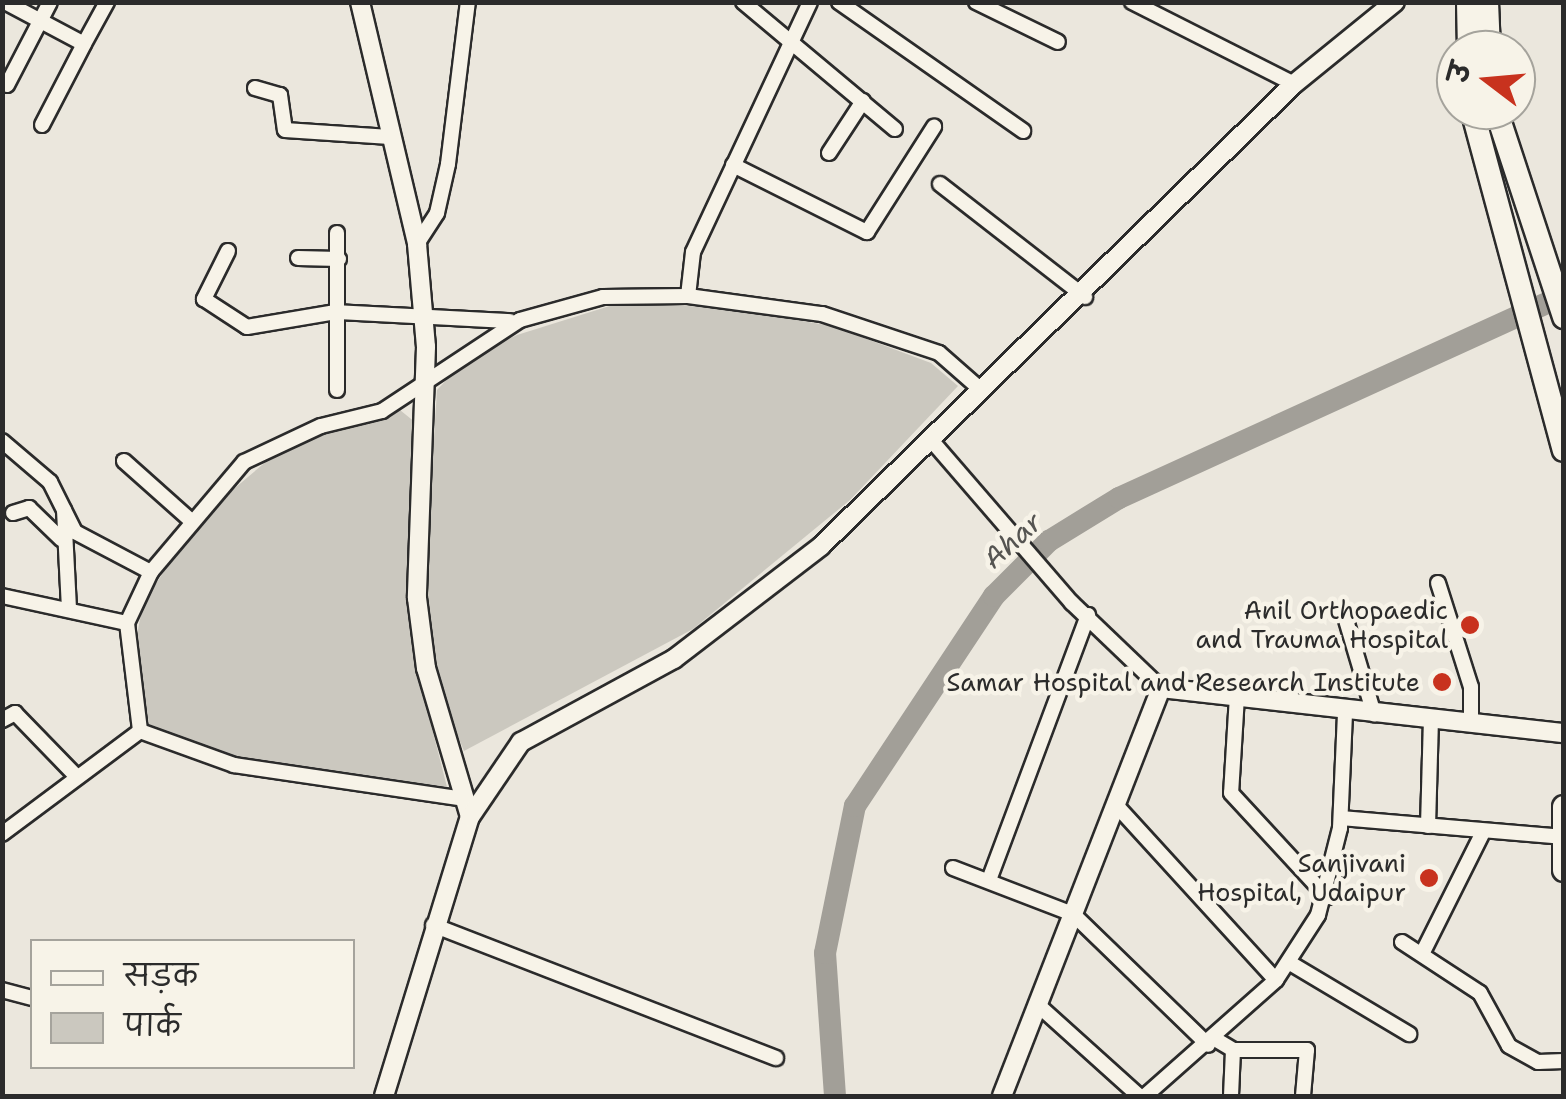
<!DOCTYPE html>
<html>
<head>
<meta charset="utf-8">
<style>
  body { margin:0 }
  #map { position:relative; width:1566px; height:1099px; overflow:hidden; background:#ebe7dd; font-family:"Shantell Sans","Playpen Sans Deva",sans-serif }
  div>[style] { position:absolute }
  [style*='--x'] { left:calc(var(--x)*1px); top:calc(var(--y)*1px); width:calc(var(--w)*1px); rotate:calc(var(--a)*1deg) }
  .green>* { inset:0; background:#cbc8bf }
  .river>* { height:22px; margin:-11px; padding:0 11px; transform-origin:11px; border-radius:11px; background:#a29f98 }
  .roads { filter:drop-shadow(2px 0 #2b2b2b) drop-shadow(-2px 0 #2b2b2b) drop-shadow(0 2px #2b2b2b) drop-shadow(0 -2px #2b2b2b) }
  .minor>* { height:14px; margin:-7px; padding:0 7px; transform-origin:7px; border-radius:7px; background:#f7f3e8 }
  .tertiary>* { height:18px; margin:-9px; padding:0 9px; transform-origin:9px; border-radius:9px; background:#f7f3e8 }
  .trunk>* { height:22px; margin:-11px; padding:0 11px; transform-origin:11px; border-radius:11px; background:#f7f3e8 }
  .dots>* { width:28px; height:28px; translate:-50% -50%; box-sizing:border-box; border:5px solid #f7f3e8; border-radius:50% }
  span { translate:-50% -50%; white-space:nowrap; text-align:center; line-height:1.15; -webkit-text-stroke:9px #f7f3e8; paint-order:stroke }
  .poi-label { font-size:25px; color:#2b2b2b }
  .right { translate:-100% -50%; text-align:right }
  .water-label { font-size:28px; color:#555451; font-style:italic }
  .frame { position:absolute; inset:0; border:5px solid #2b2b2b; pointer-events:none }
  .legend { position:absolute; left:30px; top:939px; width:325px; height:130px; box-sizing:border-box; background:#f7f3e8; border:2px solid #a5a39c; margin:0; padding:12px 18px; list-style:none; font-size:30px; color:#2b2b2b }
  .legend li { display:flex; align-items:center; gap:20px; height:50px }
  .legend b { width:50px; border:2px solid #a5a39c }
  .north { position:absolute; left:1436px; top:30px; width:100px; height:100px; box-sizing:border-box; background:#f7f3e8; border:2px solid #a5a39c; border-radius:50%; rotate:286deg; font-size:28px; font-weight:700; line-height:40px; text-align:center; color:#2b2b2b }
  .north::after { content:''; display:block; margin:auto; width:35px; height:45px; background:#c8321e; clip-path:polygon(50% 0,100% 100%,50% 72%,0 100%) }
</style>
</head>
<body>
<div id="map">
  <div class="green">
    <div style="clip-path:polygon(616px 304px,720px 307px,832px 326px,931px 363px,958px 386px,850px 500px,693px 629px,464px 751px,435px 680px,424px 594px,437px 390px,466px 359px,517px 335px)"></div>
    <div style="clip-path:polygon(400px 410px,416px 423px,408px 532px,415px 662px,447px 787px,236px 760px,149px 724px,136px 640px,143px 604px,197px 520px,281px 449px)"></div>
  </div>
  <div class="river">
    <div style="--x:835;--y:1096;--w:143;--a:-94"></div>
    <div style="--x:825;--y:953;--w:150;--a:-78.5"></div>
    <div style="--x:855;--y:806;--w:252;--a:-56.5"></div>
    <div style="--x:994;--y:596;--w:78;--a:-45"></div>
    <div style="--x:1049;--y:541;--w:82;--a:-31.6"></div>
    <div style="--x:1119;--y:498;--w:489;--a:-24.5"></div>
  </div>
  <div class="roads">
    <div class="minor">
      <div style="--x:5;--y:2;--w:89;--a:28"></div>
      <div style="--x:84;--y:44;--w:48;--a:-61.3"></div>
      <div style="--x:743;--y:2;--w:198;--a:39.9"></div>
      <div style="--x:839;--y:2;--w:225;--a:35"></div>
      <div style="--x:976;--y:2;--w:91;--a:26"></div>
      <div style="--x:1132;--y:2;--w:182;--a:26.8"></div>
      <div style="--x:7;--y:85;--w:93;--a:-62.6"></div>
      <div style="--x:255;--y:88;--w:26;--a:16"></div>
      <div style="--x:280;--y:95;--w:35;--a:82"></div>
      <div style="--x:285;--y:130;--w:105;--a:3.8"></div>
      <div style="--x:42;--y:125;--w:91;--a:-62.6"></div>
      <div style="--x:829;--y:153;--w:62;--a:-56.8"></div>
      <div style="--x:733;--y:165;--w:150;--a:26.6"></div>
      <div style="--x:867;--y:232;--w:125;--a:-57.5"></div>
      <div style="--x:940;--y:184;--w:184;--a:37.9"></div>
      <div style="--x:417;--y:244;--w:37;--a:-57"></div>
      <div style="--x:437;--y:213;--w:50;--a:-77.3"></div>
      <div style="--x:448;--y:164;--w:163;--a:-83"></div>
      <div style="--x:228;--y:251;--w:54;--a:116.6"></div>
      <div style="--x:204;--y:299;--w:51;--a:33.1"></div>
      <div style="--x:247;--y:327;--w:90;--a:-9.6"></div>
      <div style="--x:336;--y:312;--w:174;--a:3"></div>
      <div style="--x:298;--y:258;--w:41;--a:1.4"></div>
      <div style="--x:688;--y:296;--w:44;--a:-83.5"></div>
      <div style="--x:693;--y:252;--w:276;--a:-64.9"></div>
      <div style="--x:337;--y:390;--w:157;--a:-90"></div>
      <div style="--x:2;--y:441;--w:63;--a:40.5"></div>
      <div style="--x:50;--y:482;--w:56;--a:63.4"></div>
      <div style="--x:75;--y:532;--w:86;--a:27.8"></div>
      <div style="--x:932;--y:441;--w:214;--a:49.2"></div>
      <div style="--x:1072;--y:603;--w:123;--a:43.7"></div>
      <div style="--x:124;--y:461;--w:87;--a:41.7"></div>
      <div style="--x:64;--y:510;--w:98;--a:87.1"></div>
      <div style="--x:13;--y:513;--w:17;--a:-17"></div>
      <div style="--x:29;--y:508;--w:45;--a:44.1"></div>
      <div style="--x:1438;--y:583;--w:109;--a:72.4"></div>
      <div style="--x:1471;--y:687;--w:37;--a:90"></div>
      <div style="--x:2;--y:596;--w:128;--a:12.2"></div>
      <div style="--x:127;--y:623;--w:109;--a:83.1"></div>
      <div style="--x:140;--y:731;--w:100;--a:19.9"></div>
      <div style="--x:234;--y:765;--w:232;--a:8.4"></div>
      <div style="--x:1343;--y:610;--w:109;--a:73.4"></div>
      <div style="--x:127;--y:623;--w:56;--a:-64.8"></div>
      <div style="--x:151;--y:572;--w:144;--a:-49.8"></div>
      <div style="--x:244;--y:462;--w:85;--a:-25.1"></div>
      <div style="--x:321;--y:426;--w:63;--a:-13.8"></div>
      <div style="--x:382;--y:411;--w:165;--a:-33.4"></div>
      <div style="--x:520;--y:320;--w:86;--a:-15.5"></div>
      <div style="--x:603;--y:297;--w:85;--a:-0.7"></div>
      <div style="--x:688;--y:296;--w:135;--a:7.7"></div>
      <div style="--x:822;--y:314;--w:123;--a:18.4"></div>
      <div style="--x:939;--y:353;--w:55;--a:41.3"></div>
      <div style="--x:1237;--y:696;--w:97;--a:93.5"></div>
      <div style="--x:1231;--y:793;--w:142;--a:47.3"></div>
      <div style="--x:2;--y:720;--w:15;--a:-28"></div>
      <div style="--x:15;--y:713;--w:89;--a:45.9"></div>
      <div style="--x:1116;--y:805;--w:237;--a:47.6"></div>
      <div style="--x:1342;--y:818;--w:222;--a:4.9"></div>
      <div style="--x:1428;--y:826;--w:105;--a:-88.4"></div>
      <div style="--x:2;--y:834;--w:172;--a:-36.7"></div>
      <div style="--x:953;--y:868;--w:129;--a:21"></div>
      <div style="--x:1073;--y:914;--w:188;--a:44.1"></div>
      <div style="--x:989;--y:880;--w:283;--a:-69.5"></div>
      <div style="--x:433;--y:925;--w:368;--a:21.2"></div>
      <div style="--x:1402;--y:942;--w:93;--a:33.2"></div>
      <div style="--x:1480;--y:993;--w:60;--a:61.3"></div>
      <div style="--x:1509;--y:1046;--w:33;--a:29"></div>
      <div style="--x:1538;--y:1062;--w:26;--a:-2"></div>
      <div style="--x:1422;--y:954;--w:136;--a:-63.4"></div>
      <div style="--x:1290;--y:963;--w:139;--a:30.8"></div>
      <div style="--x:2;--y:990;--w:31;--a:15"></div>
      <div style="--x:1038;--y:1005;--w:136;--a:42"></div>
      <div style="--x:1215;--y:1039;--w:21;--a:31"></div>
      <div style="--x:1233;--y:1050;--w:74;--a:0"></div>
      <div style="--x:1307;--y:1050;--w:46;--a:95"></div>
      <div style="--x:1145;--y:1096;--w:175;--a:-41.5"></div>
      <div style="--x:1276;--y:980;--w:77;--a:-57.1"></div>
      <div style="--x:1318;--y:915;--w:90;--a:-75.8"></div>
      <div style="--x:1340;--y:828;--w:116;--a:-87.5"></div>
      <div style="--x:1231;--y:1096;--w:46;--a:-87.5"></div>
    </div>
    <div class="tertiary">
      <div style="--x:360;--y:2;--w:249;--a:76.7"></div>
      <div style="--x:417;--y:244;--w:103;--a:85"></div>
      <div style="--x:426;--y:347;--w:251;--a:92.1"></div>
      <div style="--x:417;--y:598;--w:71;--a:82.7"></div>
      <div style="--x:426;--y:668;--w:155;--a:73.5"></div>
      <div style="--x:384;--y:1096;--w:292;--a:-72.9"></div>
      <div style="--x:470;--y:817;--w:91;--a:-55.8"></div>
      <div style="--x:521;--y:742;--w:174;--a:-28.5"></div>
      <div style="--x:674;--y:659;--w:185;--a:-37.5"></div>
      <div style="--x:821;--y:546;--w:661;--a:-44.33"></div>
      <div style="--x:1294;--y:84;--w:130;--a:-39.1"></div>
      <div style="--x:1002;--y:1096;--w:438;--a:-68.7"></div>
      <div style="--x:1161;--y:688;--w:406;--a:6.4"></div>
    </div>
    <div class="trunk">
      <div style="--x:1468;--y:2;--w:48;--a:88.8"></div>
      <div style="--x:1487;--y:2;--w:48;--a:87.6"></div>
      <div style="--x:1472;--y:110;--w:352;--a:74.9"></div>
      <div style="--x:1496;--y:110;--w:218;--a:71.8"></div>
      <div style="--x:1564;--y:807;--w:63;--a:90"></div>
    </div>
  </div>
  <div class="dots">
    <div style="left:1470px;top:625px;background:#c8321e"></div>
    <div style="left:1442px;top:682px;background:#c8321e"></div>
    <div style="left:1429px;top:878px;background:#c8321e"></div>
  </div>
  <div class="poi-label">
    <span class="right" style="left:1448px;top:625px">Anil Orthopaedic<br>and Trauma Hospital</span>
    <span class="right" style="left:1420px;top:682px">Samar Hospital and Research Institute</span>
    <span class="right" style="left:1406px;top:878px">Sanjivani<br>Hospital, Udaipur</span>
  </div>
  <div class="water-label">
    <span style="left:1012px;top:540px;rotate:-42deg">Ahar</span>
  </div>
  <div class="frame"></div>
  <ul class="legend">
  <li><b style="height:12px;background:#f7f3e8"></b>सड़क</li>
  <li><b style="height:28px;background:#cbc8bf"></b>पार्क</li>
  </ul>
  <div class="north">उ</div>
</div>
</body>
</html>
